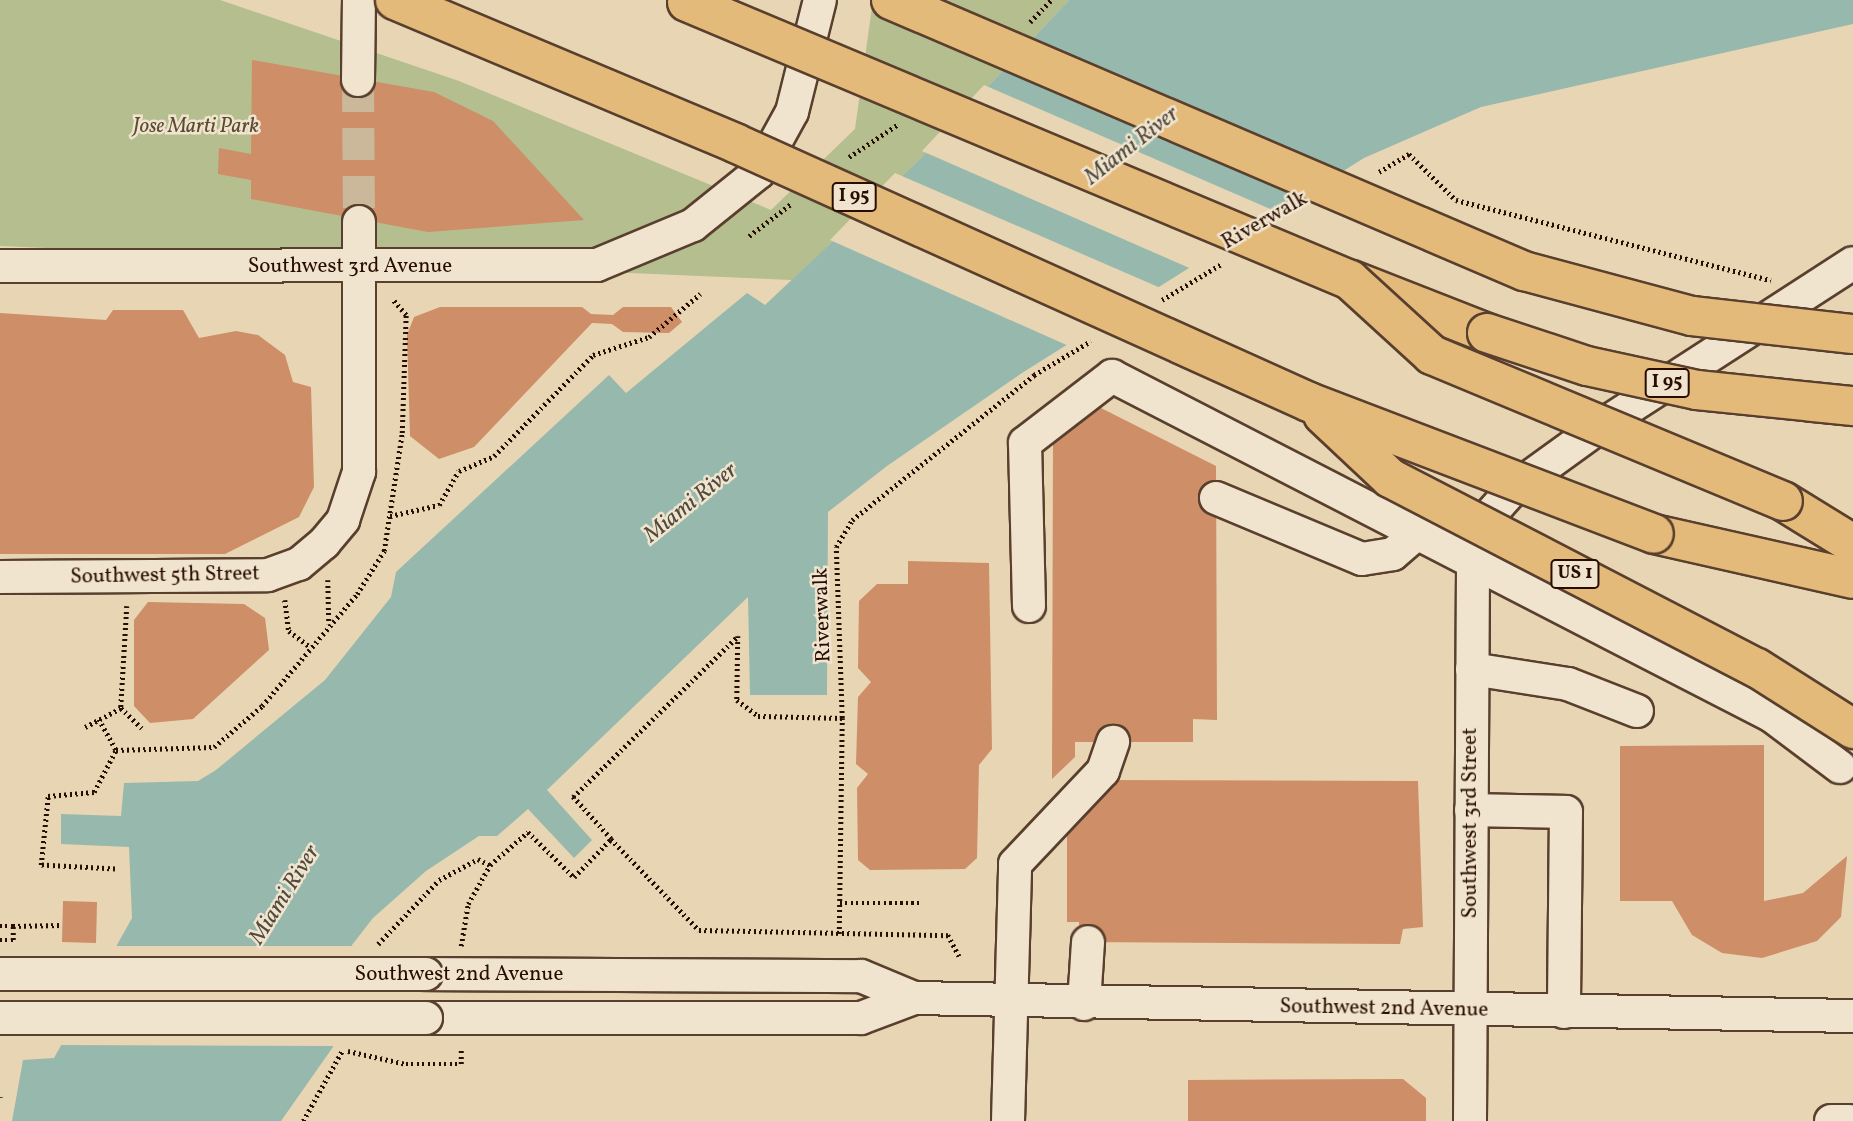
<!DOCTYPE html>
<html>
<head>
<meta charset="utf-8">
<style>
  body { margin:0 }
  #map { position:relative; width:1853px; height:1121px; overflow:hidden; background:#e8d5b4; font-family:Vollkorn,serif }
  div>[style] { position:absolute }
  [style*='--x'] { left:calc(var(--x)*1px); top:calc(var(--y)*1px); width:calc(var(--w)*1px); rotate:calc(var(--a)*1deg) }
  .green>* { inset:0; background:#b4be8f }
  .water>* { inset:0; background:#97b9ad }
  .pier>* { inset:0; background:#e8d5b4 }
  .building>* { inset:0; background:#ce8e67 }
  .minor-tunnel>* { height:32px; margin-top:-16px; transform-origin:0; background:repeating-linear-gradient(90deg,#cbb799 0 32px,transparent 0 48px) }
  .path>* { height:4.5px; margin-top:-2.25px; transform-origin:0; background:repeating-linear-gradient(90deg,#290d00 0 2px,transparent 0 5.5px) }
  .roads { filter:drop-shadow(2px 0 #593f2d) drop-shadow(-2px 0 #593f2d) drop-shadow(0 2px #593f2d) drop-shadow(0 -2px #593f2d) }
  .minor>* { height:32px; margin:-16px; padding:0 16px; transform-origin:16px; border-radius:16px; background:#f0e4ce }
  .highway>* { height:38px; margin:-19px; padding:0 19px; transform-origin:19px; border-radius:19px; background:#e4ba7a }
  .bridges { filter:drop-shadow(2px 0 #593f2d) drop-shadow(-2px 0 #593f2d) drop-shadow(0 2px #593f2d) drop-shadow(0 -2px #593f2d) }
  .minor-bridge>* { height:32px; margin:-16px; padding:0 16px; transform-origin:16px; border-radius:16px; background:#f0e4ce }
  .highway-bridge>* { height:38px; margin:-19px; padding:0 19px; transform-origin:19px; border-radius:19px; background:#e4ba7a }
  span { translate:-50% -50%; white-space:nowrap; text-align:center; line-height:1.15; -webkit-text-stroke:5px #f0e4ce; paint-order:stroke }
  .shield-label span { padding:2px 5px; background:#f0e4ce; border:2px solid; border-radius:5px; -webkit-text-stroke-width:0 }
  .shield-label { font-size:19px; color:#290d00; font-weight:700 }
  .park-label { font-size:21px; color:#5a4b32; font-style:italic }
  .street-label { font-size:21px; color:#290d00 }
  .water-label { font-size:23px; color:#50493d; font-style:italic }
</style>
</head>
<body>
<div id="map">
  <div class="green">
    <div style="clip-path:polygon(0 0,220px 0,459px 81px,771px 210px,855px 129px,873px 0,1069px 0,918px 161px,792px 280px,0 246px)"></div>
  </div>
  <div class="water">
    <div style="clip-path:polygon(1069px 0,1853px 0,1853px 24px,1481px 107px,1364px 158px,1022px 373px,887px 466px,828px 512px,827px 695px,750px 695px,748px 597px,547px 790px,592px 840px,574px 858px,528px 809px,497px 836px,479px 836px,426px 871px,373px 918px,352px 945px,333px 1047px,281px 1121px,12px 1121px,23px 1060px,54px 1058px,132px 918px,129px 847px,61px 844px,61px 814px,121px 816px,124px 783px,198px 781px,216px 770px,325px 680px,391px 597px,396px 572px,609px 375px,626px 393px,747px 293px,765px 305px,918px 161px)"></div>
  </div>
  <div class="pier">
    <div style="clip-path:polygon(984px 85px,1058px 117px,1282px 214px,1194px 270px,922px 151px)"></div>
    <div style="clip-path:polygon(895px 173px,1163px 289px,1071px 347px,830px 240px)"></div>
    <div style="clip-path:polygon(112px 946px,356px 946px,337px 1046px,57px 1045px)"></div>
  </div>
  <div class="building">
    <div style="clip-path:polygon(252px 60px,434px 92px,493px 121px,584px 220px,428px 232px,251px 199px,251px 180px,218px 174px,219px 148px,251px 154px)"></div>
    <div style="clip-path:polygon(440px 307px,582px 307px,591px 314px,613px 315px,623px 307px,671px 307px,682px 322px,669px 333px,623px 332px,612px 324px,592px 323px,474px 447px,439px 459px,410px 436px,407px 335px,414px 317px)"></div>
    <div style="clip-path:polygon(113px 310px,183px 310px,199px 338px,236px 331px,258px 335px,285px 355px,293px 382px,311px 387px,314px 487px,299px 517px,225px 554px,0 554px,0 313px,106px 320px)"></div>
    <div style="clip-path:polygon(1097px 406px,1216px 466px,1217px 720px,1193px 719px,1193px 742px,1075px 742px,1075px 757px,1052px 779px,1053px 437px)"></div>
    <div style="clip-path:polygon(908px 561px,989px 563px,992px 749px,979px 765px,977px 858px,965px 869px,870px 870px,858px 860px,857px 788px,868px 774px,856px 764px,858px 697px,871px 682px,858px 668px,859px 601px,877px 584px,908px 584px)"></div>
    <div style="clip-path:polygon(148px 602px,244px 604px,265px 618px,269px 650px,193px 719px,150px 723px,134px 706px,134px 620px)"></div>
    <div style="clip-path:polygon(1764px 745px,1764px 901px,1803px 893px,1847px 856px,1841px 917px,1817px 941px,1762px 958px,1722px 953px,1692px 935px,1672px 901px,1620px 901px,1620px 746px)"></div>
    <div style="clip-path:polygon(1104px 780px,1418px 781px,1423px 927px,1403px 929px,1400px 944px,1079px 942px,1079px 922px,1067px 922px,1067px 824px)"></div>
    <div style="clip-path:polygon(63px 901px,97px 902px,96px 943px,62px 942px)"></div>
    <div style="clip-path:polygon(1403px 1079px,1426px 1098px,1426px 1121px,1188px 1121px,1188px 1080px)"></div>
  </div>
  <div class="minor-tunnel">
    <div style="--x:358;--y:80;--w:142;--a:89.6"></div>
  </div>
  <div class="path">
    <div style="--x:1030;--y:22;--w:30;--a:-46"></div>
    <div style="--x:849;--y:157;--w:58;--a:-33.7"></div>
    <div style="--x:1379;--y:172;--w:35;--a:-31"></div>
    <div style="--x:1409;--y:154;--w:66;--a:44.4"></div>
    <div style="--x:1456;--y:200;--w:325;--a:14.3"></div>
    <div style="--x:749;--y:236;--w:53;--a:-37.3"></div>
    <div style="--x:1162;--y:300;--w:71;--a:-31.2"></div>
    <div style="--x:390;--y:516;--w:50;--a:-12.7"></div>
    <div style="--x:439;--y:505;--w:39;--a:-60"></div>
    <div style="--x:459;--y:471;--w:38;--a:-23"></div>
    <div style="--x:494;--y:456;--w:141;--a:-45.6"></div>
    <div style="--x:593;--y:355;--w:59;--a:-17.8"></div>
    <div style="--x:649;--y:337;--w:67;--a:-40.1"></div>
    <div style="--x:328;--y:580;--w:44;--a:88.7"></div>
    <div style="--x:285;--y:600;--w:31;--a:83"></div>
    <div style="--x:289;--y:631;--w:26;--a:37"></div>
    <div style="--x:127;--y:606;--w:102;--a:93.4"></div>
    <div style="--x:121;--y:708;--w:29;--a:44"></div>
    <div style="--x:99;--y:719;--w:35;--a:61"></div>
    <div style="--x:85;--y:727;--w:41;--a:-27.8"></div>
    <div style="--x:611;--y:839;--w:127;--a:46"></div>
    <div style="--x:699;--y:930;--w:249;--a:1.2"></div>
    <div style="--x:948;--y:935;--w:24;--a:62"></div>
    <div style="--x:115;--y:869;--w:74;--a:-176.9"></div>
    <div style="--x:41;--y:865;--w:69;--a:-84.2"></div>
    <div style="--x:48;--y:796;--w:46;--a:-5"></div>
    <div style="--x:94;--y:792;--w:47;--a:-62.4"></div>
    <div style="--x:116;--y:750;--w:98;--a:-1.8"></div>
    <div style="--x:214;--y:747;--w:63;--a:-40.5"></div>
    <div style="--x:262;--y:706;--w:147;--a:-49.7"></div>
    <div style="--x:357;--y:594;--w:51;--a:-57.9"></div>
    <div style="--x:384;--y:551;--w:119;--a:-81.3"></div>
    <div style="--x:402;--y:433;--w:118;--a:-88.1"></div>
    <div style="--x:406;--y:315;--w:21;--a:-131"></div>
    <div style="--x:840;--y:903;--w:82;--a:0"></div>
    <div style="--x:0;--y:926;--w:13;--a:0"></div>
    <div style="--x:839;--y:934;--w:216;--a:-89.2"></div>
    <div style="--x:0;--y:940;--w:13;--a:0"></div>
    <div style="--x:13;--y:940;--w:14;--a:-90"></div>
    <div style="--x:13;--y:926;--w:49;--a:-1.2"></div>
    <div style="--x:378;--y:944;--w:88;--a:-46.4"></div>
    <div style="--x:439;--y:880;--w:44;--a:-28.3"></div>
    <div style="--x:478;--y:859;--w:13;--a:27"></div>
    <div style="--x:490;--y:865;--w:50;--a:-41"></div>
    <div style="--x:528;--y:832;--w:64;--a:44.4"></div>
    <div style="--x:574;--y:877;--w:53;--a:-45.8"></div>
    <div style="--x:611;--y:839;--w:57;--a:-132.1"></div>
    <div style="--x:573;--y:797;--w:231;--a:-44.3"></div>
    <div style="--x:738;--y:636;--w:64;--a:90.9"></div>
    <div style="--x:737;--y:700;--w:26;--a:37"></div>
    <div style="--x:758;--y:716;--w:84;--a:1.4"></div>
    <div style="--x:842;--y:718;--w:171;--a:-92"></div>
    <div style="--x:836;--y:547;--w:31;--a:-59"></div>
    <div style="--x:852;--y:520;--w:233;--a:-38.5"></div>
    <div style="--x:1034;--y:375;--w:66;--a:-30.8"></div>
    <div style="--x:461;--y:946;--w:43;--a:-80.5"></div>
    <div style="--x:468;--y:904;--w:45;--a:-60.6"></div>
    <div style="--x:348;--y:1051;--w:59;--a:12.6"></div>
    <div style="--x:406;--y:1064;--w:55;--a:0"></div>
    <div style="--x:461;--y:1064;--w:16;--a:-90"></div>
    <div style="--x:0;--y:1098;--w:1;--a:-90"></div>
    <div style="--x:303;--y:1121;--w:82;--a:-60.9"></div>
  </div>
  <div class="roads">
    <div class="minor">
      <div style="--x:358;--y:80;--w:80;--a:-89.3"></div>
      <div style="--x:0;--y:266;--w:597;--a:-0.1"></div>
      <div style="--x:597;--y:265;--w:104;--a:-22.6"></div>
      <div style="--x:693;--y:225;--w:85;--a:-38.8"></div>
      <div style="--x:759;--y:172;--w:68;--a:-61.2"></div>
      <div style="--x:792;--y:112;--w:115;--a:-76"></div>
      <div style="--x:1216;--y:498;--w:158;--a:22.7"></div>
      <div style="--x:1362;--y:559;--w:31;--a:-9"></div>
      <div style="--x:1393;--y:554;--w:33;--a:-41"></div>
      <div style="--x:0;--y:577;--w:268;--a:-0.4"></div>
      <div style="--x:268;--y:575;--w:33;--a:-20"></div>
      <div style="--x:299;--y:564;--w:33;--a:-40"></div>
      <div style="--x:324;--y:543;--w:30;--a:-50"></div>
      <div style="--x:343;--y:520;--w:51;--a:-71.6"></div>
      <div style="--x:359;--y:472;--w:250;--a:-90"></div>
      <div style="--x:1029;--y:606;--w:163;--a:-91.4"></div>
      <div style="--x:1025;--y:443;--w:110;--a:-37.6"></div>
      <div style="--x:1112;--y:376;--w:742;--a:27.26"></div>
      <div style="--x:1772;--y:716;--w:85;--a:36.9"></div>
      <div style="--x:1472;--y:669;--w:97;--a:8.9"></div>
      <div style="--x:1568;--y:684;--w:74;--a:21.4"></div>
      <div style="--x:1471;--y:810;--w:95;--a:1.2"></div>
      <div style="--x:1566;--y:812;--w:200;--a:90.6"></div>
      <div style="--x:426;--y:974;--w:435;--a:0.3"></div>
      <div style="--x:861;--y:976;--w:57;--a:22.5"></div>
      <div style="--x:914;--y:998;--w:939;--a:1.1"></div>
      <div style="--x:1084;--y:1004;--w:62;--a:-86.3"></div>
      <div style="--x:426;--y:1018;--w:435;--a:0"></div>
      <div style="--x:861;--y:1018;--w:57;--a:-20.7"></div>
      <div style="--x:1008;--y:1121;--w:257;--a:-88.4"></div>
      <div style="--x:1015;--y:864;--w:128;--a:-46.6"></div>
      <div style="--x:1103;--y:771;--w:31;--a:-71"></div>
      <div style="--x:1470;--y:1121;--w:561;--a:-89.69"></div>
      <div style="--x:1473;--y:560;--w:35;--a:-78"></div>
      <div style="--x:1480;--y:526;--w:48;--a:-48.4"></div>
      <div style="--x:1512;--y:490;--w:102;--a:-35.9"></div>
      <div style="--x:1595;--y:430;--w:307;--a:-32.9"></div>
      <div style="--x:1831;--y:1121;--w:18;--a:0"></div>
    </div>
    <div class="highway">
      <div style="--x:1352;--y:280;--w:145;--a:21.4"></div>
      <div style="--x:1783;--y:501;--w:82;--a:31.6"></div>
      <div style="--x:1654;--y:534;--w:204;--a:12.7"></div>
    </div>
  </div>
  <div class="bridges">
    <div class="minor-bridge">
      <div style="--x:0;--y:974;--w:426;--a:0"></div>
      <div style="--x:0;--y:1018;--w:426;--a:0"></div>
    </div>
    <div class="highway-bridge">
      <div style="--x:395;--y:0;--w:369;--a:22.8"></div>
      <div style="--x:735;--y:143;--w:630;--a:24.29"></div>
      <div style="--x:1309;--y:402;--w:369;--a:20.9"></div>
      <div style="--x:891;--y:0;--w:689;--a:23.18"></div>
      <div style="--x:1524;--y:271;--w:174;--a:15"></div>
      <div style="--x:1692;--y:316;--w:162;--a:6.4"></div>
      <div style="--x:687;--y:2;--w:719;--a:22.75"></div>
      <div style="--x:1350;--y:280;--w:111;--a:42.4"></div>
      <div style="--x:1432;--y:355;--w:380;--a:22.6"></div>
      <div style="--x:1487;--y:333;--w:105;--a:18.3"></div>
      <div style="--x:1587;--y:366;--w:113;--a:12.3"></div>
      <div style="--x:1697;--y:390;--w:157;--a:5.9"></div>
      <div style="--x:1323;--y:415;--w:92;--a:43.2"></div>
      <div style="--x:1390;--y:478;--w:413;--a:27.4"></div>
      <div style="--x:1757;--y:668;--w:114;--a:32.4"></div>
    </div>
  </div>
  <div class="shield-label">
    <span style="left:854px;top:197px">I 95</span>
    <span style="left:1667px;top:383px">I 95</span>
    <span style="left:1575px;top:574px">US 1</span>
  </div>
  <div class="park-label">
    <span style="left:196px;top:127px">Jose Marti Park</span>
  </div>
  <div class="street-label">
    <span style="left:1265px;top:221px;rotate:-30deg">Riverwalk</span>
    <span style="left:350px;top:267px">Southwest 3rd Avenue</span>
    <span style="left:165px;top:576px;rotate:-1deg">Southwest 5th Street</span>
    <span style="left:823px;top:615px;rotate:-92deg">Riverwalk</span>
    <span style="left:1471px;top:823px;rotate:-90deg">Southwest 3rd Street</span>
    <span style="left:459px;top:975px">Southwest 2nd Avenue</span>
    <span style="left:1384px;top:1009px;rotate:1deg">Southwest 2nd Avenue</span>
  </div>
  <div class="water-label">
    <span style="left:1132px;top:146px;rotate:-38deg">Miami River</span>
    <span style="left:691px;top:503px;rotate:-39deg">Miami River</span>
    <span style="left:285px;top:895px;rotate:-58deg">Miami River</span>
  </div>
</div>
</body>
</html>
